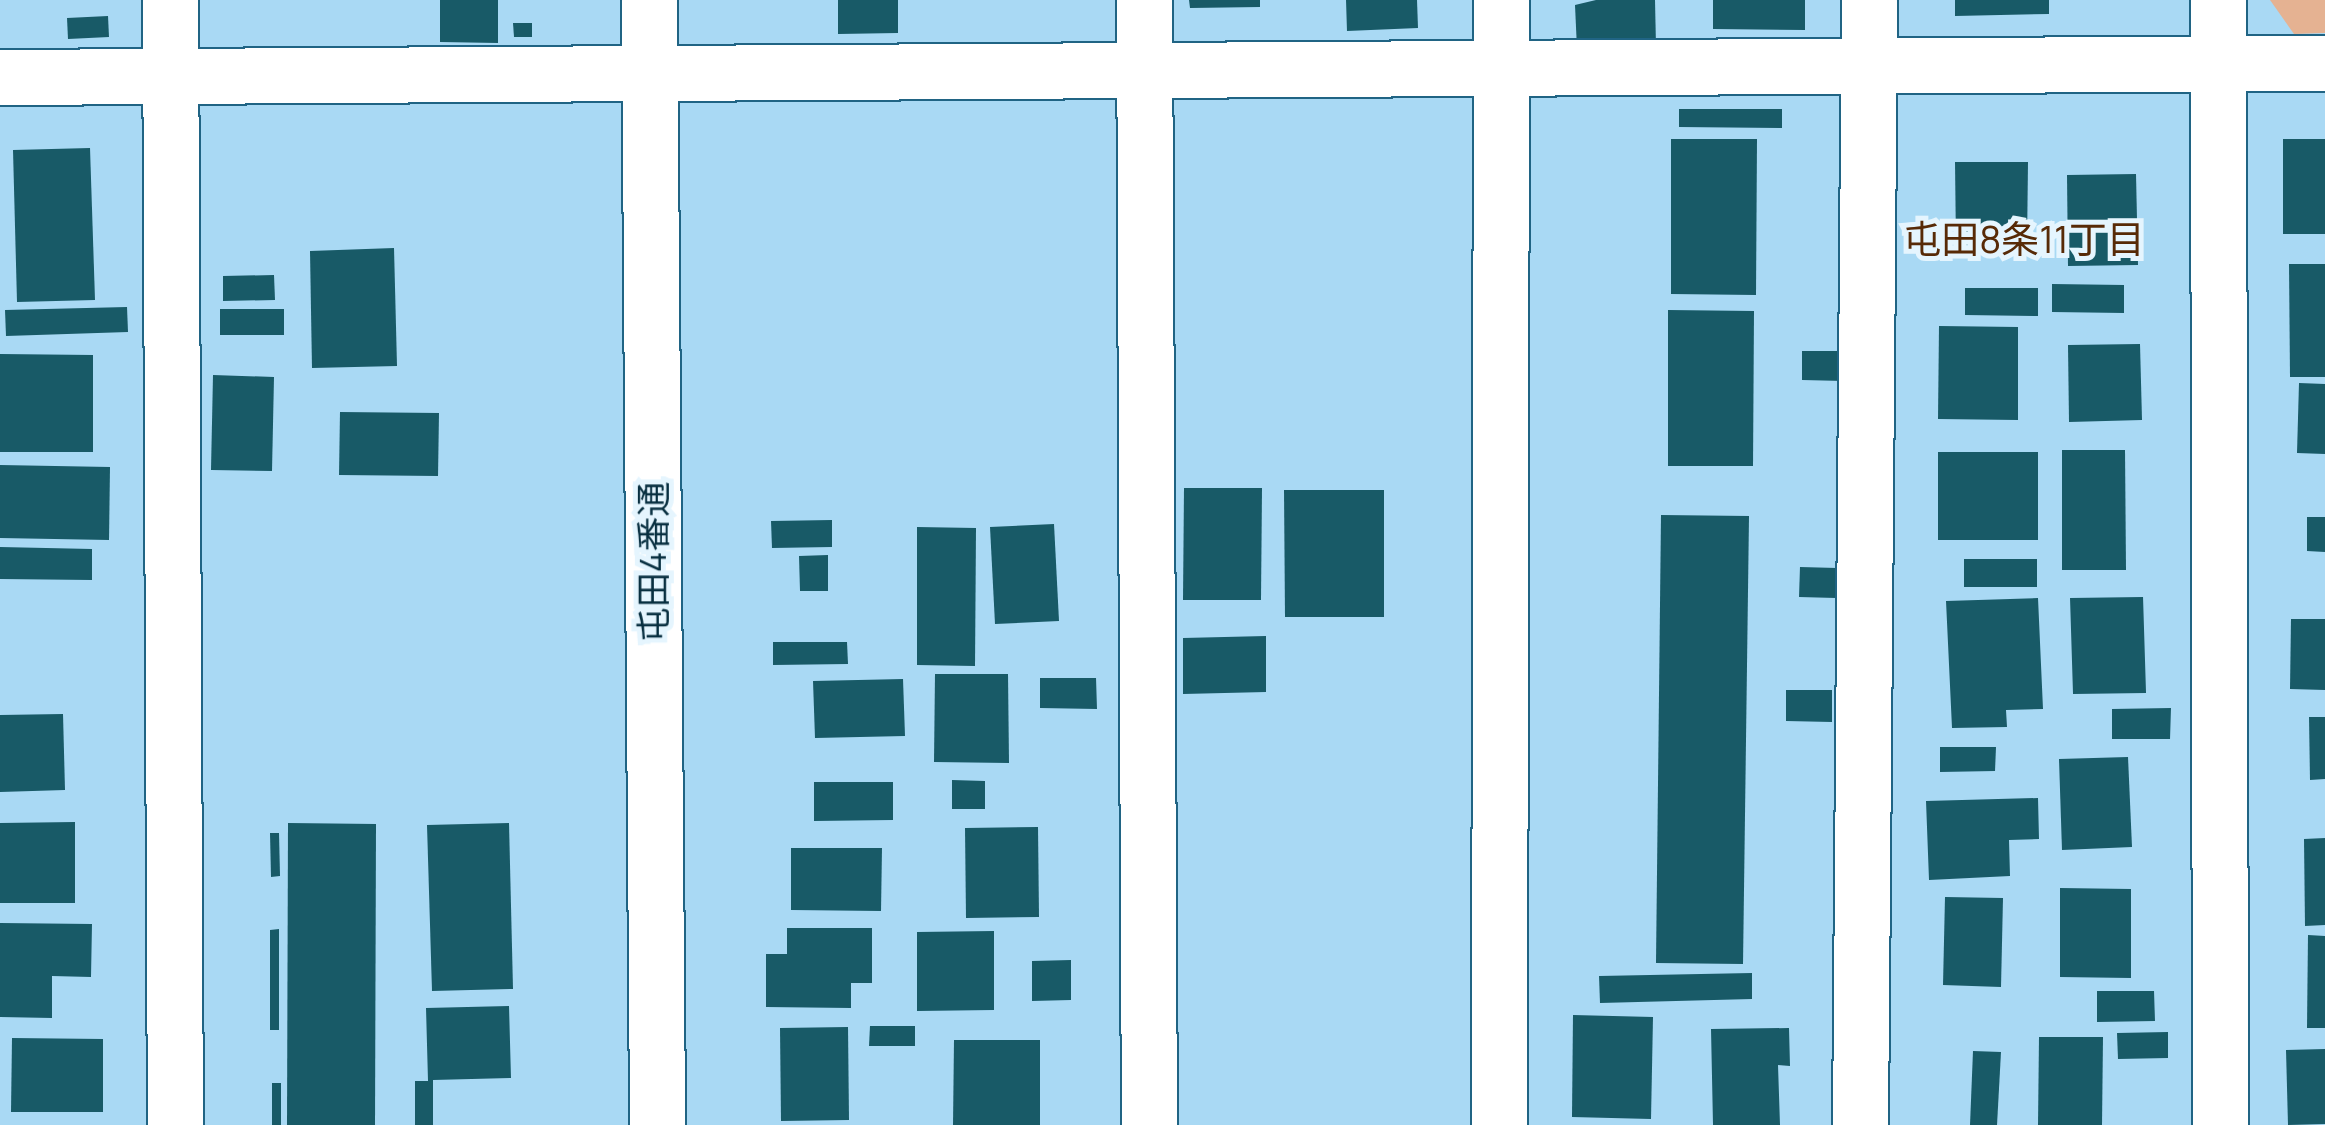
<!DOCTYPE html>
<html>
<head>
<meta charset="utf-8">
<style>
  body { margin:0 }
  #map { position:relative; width:2325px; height:1125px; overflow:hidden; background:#a9d9f4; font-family:Manrope,"Noto Sans JP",sans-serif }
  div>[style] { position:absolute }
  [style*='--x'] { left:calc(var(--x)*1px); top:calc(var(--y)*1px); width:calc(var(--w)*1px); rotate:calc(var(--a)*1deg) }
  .green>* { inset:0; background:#e5b292 }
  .building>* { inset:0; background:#185a67 }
  .roads { filter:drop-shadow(2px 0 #206484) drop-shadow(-2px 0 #206484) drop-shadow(0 2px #206484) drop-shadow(0 -2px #206484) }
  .street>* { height:55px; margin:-27.5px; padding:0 27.5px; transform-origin:27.5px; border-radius:27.5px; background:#fff }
  .secondary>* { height:55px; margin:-27.5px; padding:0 27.5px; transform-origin:27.5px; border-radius:27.5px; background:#fff }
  span { translate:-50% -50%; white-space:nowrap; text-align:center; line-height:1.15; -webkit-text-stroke:10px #e5f5fe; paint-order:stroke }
  .street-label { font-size:35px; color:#082f40 }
  .neighbourhood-label { font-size:38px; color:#572a07 }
</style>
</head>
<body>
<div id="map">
  <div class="green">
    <div style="clip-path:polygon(2270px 0,2325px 0,2325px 33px,2294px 34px)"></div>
  </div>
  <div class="building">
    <div style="clip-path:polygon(440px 0,498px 0,498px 43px,440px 42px)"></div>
    <div style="clip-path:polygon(838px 0,898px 0,898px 33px,838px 34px)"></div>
    <div style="clip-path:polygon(1189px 0,1260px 0,1260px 7px,1190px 8px)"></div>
    <div style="clip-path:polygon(1346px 0,1417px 0,1418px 28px,1347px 31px)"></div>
    <div style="clip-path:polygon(1596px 0,1655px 0,1656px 47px,1577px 49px,1575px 5px)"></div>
    <div style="clip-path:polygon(1713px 0,1805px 0,1805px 30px,1713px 29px)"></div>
    <div style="clip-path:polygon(1955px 0,2049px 0,2049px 14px,1955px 16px)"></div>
    <div style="clip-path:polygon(108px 16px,109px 37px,68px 39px,67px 18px)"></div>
    <div style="clip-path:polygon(513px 23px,532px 23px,532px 37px,514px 37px)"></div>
    <div style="clip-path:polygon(1679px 109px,1782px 109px,1782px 128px,1679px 127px)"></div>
    <div style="clip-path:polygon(1671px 139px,1757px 139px,1756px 295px,1671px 294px)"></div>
    <div style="clip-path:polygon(2283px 139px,2325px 139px,2325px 234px,2283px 234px)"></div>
    <div style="clip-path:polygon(90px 148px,95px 300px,17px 302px,13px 150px)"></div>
    <div style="clip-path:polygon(1955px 162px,2028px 162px,2027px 245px,1956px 245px)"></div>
    <div style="clip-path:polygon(2136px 174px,2138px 265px,2068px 266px,2067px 175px)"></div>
    <div style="clip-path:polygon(394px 248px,397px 366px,312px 368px,310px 251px)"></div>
    <div style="clip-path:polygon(2289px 264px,2325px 264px,2325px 377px,2290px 377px)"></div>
    <div style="clip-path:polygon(274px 275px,275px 300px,223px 301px,223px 276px)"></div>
    <div style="clip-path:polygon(2052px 284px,2124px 285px,2124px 313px,2052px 312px)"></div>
    <div style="clip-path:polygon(1965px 288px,2038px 288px,2038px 316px,1965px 315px)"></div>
    <div style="clip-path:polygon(127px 307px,128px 332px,6px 336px,5px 310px)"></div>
    <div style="clip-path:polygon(220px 309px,284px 309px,284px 335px,220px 335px)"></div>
    <div style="clip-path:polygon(1668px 310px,1754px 311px,1753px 466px,1668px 466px)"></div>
    <div style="clip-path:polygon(1939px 326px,2018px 327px,2018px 420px,1938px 419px)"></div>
    <div style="clip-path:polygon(2140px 344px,2142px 420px,2069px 422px,2068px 345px)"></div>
    <div style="clip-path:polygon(1802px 351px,1844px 351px,1844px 381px,1802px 380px)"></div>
    <div style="clip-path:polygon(0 354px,93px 355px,93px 452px,0 452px)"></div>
    <div style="clip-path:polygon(213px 375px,274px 377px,272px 471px,211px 470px)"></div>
    <div style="clip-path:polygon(2299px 383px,2325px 384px,2325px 454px,2297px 453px)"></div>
    <div style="clip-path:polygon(340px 412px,439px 413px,438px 476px,339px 475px)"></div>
    <div style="clip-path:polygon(2062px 450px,2125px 450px,2126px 570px,2062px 570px)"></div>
    <div style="clip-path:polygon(1938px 452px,2038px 452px,2038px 540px,1938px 540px)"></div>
    <div style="clip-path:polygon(0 465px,110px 467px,109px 540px,0 538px)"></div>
    <div style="clip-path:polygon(1184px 488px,1262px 488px,1261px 600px,1183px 600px)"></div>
    <div style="clip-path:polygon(1284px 490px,1384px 490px,1384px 617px,1285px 617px)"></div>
    <div style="clip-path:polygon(1661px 515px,1749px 516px,1743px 964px,1656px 963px)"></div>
    <div style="clip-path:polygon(2307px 517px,2325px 517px,2325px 552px,2307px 551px)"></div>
    <div style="clip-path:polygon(832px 520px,832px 547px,772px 548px,771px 521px)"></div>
    <div style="clip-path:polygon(1054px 524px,1059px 621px,995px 624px,990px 527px)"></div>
    <div style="clip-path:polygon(917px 527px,976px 528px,975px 666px,917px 665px)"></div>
    <div style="clip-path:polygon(0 547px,92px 549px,92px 580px,0 579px)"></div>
    <div style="clip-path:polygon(828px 555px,828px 591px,800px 591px,799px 556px)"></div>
    <div style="clip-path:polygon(1964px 559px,2037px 559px,2037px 587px,1964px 587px)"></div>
    <div style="clip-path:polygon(1800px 567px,1837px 568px,1836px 598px,1799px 597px)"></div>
    <div style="clip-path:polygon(2143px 597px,2146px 693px,2073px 694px,2070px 598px)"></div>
    <div style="clip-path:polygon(2038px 598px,2043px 709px,2006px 710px,2007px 727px,1952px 728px,1946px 601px)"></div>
    <div style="clip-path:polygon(2291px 619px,2325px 619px,2325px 690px,2290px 689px)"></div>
    <div style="clip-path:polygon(1266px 636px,1266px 692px,1183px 694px,1183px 638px)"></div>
    <div style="clip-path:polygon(773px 642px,847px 642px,848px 664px,773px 665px)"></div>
    <div style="clip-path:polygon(935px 674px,1008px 674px,1009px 763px,934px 762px)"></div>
    <div style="clip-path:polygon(1040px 678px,1096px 678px,1097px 709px,1040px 708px)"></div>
    <div style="clip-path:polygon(903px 679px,905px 736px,815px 738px,813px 681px)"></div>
    <div style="clip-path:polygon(1786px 690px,1832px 690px,1832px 722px,1786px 721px)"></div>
    <div style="clip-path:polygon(2171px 708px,2170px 739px,2112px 739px,2112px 709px)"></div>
    <div style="clip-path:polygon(63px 714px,65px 790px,0 792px,0 715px)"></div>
    <div style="clip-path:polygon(2309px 717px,2325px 717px,2325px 779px,2310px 780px)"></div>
    <div style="clip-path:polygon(1940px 747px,1996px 747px,1995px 771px,1940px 772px)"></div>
    <div style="clip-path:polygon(2128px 757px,2132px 847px,2062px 850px,2059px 759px)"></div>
    <div style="clip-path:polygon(952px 780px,985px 781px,985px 809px,952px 809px)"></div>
    <div style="clip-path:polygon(814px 782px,893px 782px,893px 820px,814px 821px)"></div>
    <div style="clip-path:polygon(2038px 798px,2039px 839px,2009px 840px,2010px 876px,1929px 880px,1926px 801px)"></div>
    <div style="clip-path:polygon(75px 822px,75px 903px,0 903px,0 823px)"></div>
    <div style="clip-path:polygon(288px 823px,376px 824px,375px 1125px,287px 1125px)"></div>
    <div style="clip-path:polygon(509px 823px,513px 989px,432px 991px,427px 825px)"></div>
    <div style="clip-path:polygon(1038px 827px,1039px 917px,966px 918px,965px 828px)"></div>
    <div style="clip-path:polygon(270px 833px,279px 833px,280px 876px,271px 877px)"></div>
    <div style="clip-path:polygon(2325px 838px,2325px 925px,2305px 926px,2304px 839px)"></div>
    <div style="clip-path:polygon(791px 848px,882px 848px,881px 911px,791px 910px)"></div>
    <div style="clip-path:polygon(2060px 888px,2131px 889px,2131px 978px,2060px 977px)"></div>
    <div style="clip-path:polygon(1945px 897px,2003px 898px,2001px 987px,1943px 985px)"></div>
    <div style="clip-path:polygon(0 923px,92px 924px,91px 977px,52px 976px,52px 1018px,0 1017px)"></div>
    <div style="clip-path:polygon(787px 928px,872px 928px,872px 983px,851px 983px,851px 1008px,766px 1007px,766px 954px,787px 954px)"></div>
    <div style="clip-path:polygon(279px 929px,279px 1030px,270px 1030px,270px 930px)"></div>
    <div style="clip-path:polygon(994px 931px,994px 1010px,917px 1011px,917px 932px)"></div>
    <div style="clip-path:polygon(2308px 935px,2325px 936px,2325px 1028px,2307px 1028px)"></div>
    <div style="clip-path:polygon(1071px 960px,1071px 1000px,1032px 1001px,1032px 961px)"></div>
    <div style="clip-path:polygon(1752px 973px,1752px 999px,1600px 1003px,1599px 976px)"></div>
    <div style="clip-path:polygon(2097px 991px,2154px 991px,2155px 1021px,2097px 1022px)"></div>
    <div style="clip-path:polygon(509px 1006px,511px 1078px,433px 1080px,433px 1125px,415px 1125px,415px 1081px,428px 1081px,426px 1008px)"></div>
    <div style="clip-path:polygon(1573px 1015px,1653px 1017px,1651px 1119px,1572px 1117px)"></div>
    <div style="clip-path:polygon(870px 1026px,915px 1026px,915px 1046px,869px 1046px)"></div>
    <div style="clip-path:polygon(848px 1027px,849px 1120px,781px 1121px,780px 1028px)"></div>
    <div style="clip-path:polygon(1789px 1028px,1790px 1066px,1778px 1065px,1780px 1125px,1713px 1125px,1711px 1029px)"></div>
    <div style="clip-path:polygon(2168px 1032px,2168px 1058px,2118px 1059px,2117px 1033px)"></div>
    <div style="clip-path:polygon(2039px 1037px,2103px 1037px,2102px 1125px,2038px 1125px)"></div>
    <div style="clip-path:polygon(12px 1038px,103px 1039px,103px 1112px,11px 1112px)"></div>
    <div style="clip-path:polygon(954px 1040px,1040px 1040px,1040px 1125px,953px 1125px)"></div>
    <div style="clip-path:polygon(2325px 1049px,2325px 1124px,2288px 1125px,2286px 1050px)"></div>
    <div style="clip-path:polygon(1973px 1051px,2001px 1052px,1997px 1125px,1970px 1125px)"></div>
    <div style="clip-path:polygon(272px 1083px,281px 1083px,281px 1125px,272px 1125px)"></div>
  </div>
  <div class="roads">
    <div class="street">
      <div style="--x:170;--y:0;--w:1125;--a:89.75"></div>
      <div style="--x:1144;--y:0;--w:1125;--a:89.75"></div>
      <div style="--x:2218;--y:0;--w:1125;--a:89.9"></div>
      <div style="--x:0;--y:77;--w:2325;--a:-0.35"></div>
      <div style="--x:1499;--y:1125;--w:1125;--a:-89.9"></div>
      <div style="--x:1860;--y:1125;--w:1125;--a:-89.54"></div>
    </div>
    <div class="secondary">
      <div style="--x:649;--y:0;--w:1125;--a:89.59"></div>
    </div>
  </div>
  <div class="street-label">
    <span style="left:653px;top:562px;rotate:-90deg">屯田4番通</span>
  </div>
  <div class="neighbourhood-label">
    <span style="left:2024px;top:239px">屯田8条11丁目</span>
  </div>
</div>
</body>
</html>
